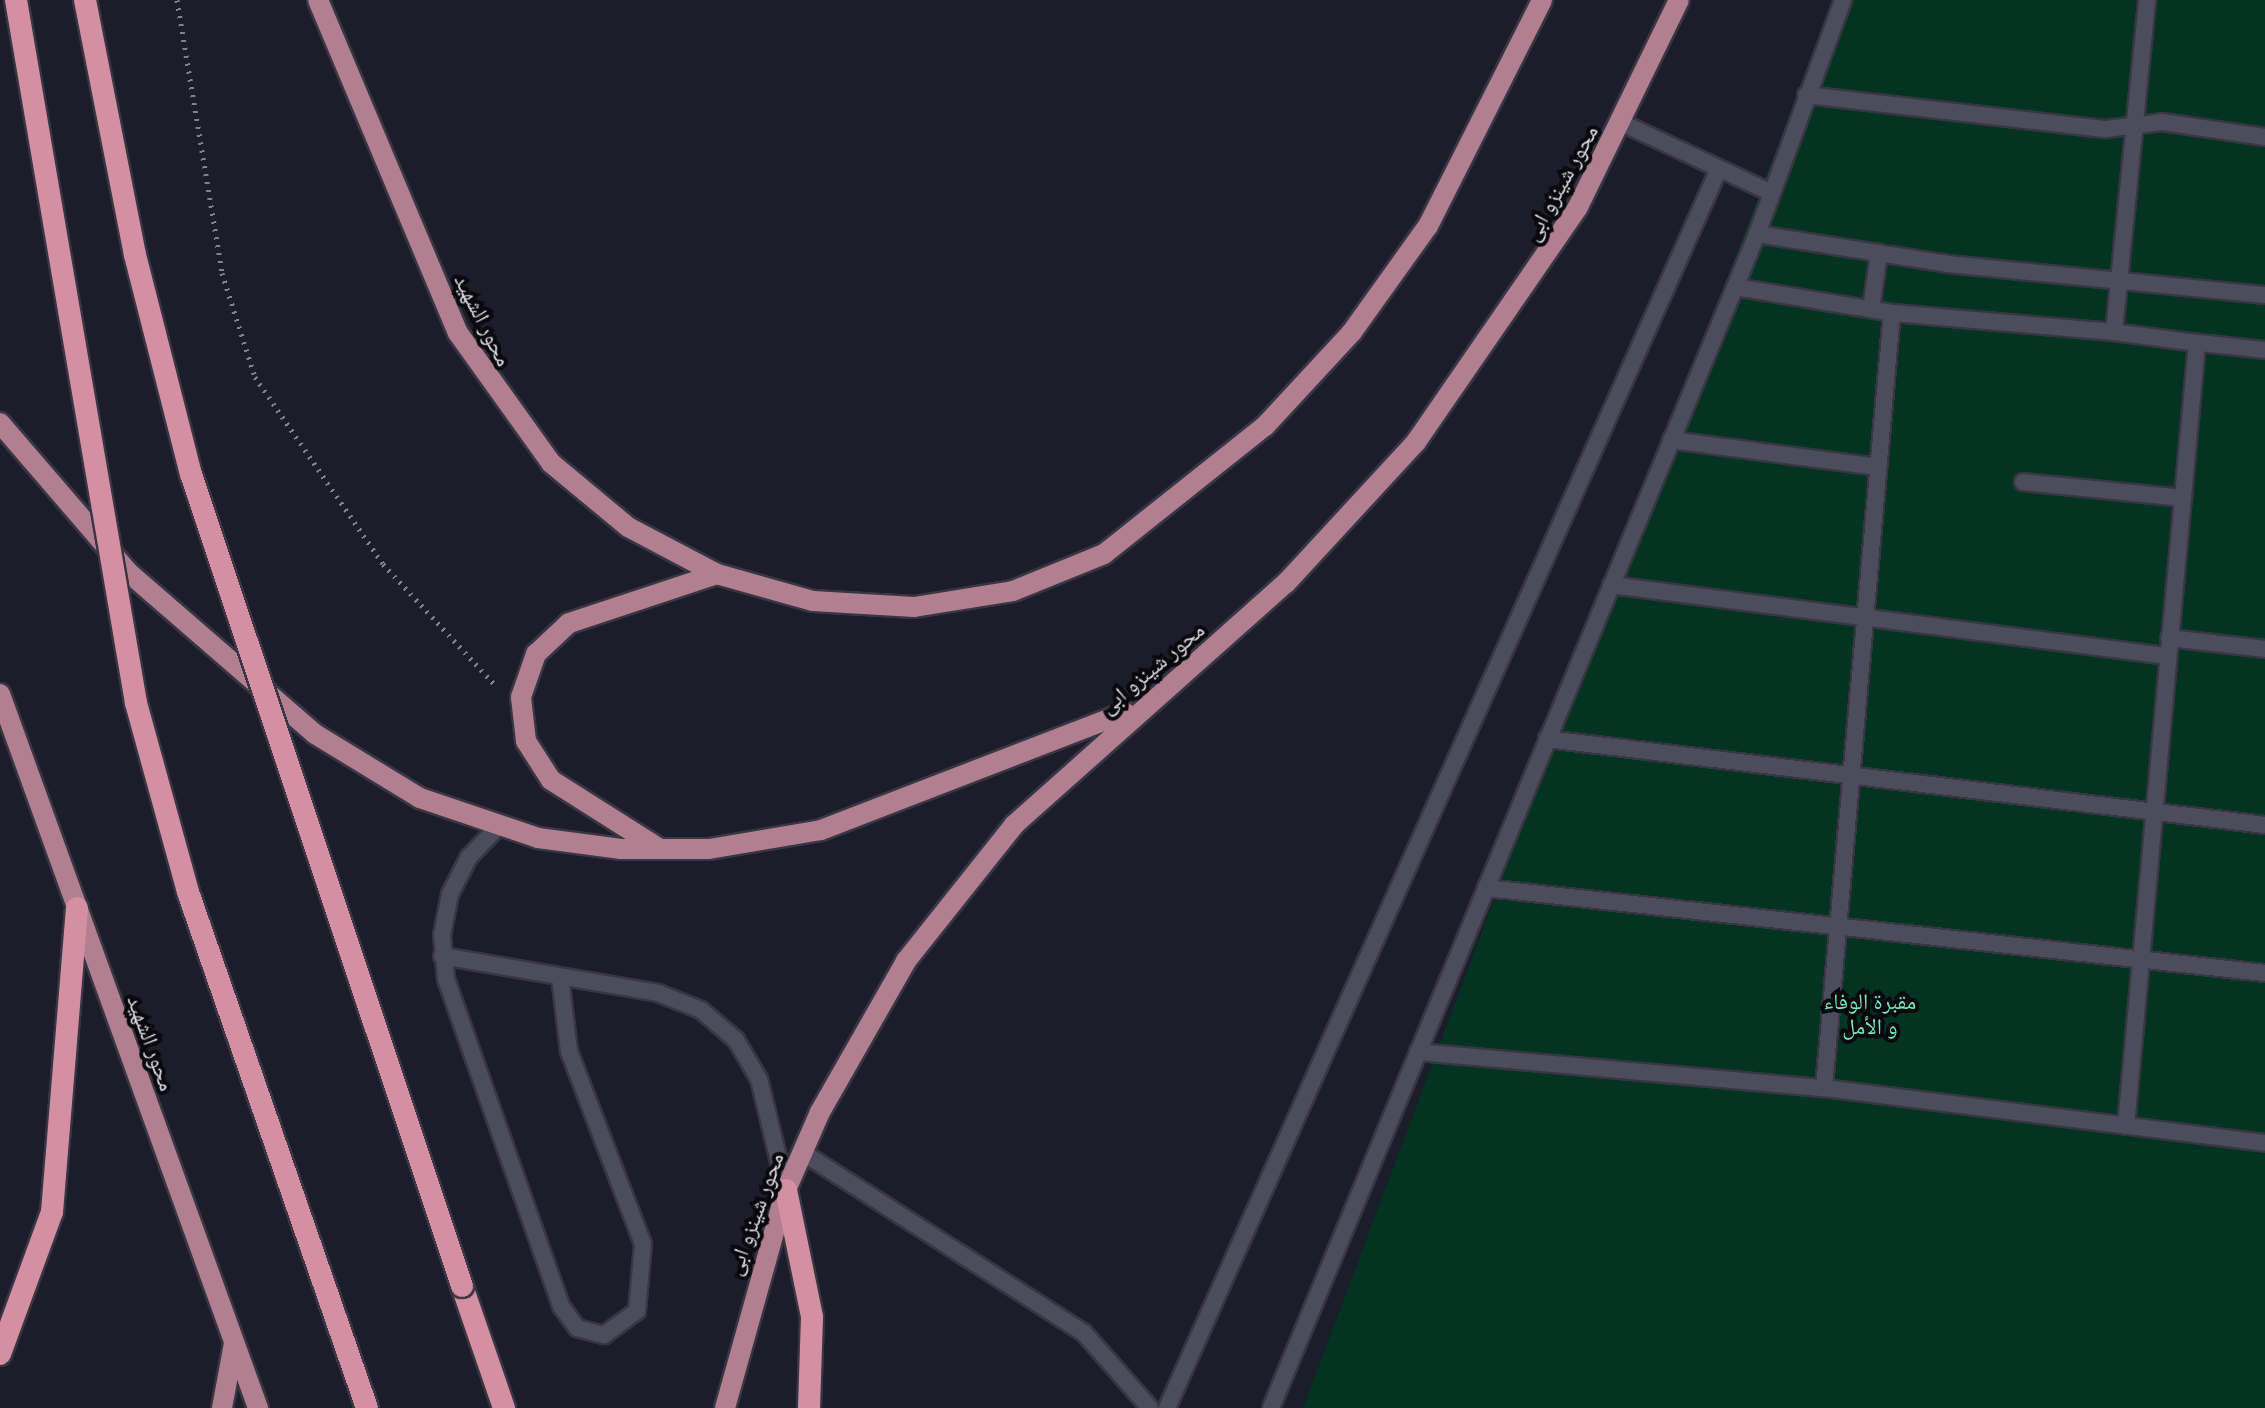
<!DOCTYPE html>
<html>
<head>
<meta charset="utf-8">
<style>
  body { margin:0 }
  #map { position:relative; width:2265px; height:1408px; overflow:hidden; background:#1d1c2b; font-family:"Public Sans","Noto Naskh Arabic",sans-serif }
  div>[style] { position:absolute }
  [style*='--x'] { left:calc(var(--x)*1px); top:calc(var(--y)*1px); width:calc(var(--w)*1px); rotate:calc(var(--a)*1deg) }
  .green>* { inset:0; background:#033321 }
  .path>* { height:5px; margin-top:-2.5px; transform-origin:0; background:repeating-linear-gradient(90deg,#82818e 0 2px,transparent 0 8px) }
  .roads { filter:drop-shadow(2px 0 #373642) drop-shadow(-2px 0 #373642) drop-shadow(0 2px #373642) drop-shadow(0 -2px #373642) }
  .service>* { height:16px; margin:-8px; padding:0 8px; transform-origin:8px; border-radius:8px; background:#4c4c5c }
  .primary>* { height:20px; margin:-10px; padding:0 10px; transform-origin:10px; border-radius:10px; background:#b27f91 }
  .trunk>* { height:22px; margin:-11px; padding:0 11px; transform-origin:11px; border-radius:11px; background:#d490a2 }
  .bridges { filter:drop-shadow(2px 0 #373642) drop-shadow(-2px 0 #373642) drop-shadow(0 2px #373642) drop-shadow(0 -2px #373642) }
  .trunk-bridge>* { height:22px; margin:-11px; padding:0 11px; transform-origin:11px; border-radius:11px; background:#d490a2 }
  span { translate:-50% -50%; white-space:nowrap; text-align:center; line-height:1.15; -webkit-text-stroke:8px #08080e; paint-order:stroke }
  .street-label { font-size:22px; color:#dedee8 }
  .park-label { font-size:22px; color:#75ecb7 }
</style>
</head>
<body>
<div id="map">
  <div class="green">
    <div style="clip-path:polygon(1832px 0,2265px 0,2265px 1408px,1303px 1408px)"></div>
  </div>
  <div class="path">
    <div style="--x:177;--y:0;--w:277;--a:80.6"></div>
    <div style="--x:222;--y:273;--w:109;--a:72.4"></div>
    <div style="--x:255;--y:377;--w:227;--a:55.6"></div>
    <div style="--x:383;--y:564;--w:165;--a:47.2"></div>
  </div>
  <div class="roads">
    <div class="service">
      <div style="--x:1806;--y:95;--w:302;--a:6.5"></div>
      <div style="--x:2106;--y:129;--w:56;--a:-7.1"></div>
      <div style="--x:2162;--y:122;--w:104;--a:8.3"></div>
      <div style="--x:1622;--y:123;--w:162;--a:25.1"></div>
      <div style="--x:1757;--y:234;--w:193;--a:8.9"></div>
      <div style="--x:1948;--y:264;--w:319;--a:5.6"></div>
      <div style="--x:1735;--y:287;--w:159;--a:9.4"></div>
      <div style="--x:1871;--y:309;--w:57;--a:-81.9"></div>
      <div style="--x:2191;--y:342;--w:74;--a:6.2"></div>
      <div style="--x:1671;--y:440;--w:209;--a:7.4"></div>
      <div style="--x:2023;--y:482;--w:161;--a:5.7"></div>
      <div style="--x:1611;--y:585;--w:561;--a:7.28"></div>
      <div style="--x:2169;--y:638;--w:97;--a:6.5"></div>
      <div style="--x:1547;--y:739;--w:723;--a:6.83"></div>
      <div style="--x:498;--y:827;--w:42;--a:134"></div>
      <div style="--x:469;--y:857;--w:42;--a:117.2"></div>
      <div style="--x:450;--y:894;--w:42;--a:101"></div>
      <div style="--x:442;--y:935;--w:44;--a:84.8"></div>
      <div style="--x:446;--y:979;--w:347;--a:70.6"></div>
      <div style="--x:561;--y:1306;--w:27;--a:54"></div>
      <div style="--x:577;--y:1328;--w:28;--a:15"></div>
      <div style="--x:604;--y:1335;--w:41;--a:-36"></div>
      <div style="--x:637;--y:1311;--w:67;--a:-84.9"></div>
      <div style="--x:643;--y:1244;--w:207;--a:-111"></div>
      <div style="--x:569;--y:1051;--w:75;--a:-96.9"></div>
      <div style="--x:1486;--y:888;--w:784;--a:6.23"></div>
      <div style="--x:442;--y:956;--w:219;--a:9.7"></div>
      <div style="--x:658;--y:993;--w:46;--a:21.6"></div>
      <div style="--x:701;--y:1010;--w:46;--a:40.6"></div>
      <div style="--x:736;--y:1040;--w:45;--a:59.5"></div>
      <div style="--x:759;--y:1079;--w:114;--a:76.3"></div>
      <div style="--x:1418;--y:1052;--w:408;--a:5.1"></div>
      <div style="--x:1824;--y:1088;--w:444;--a:7.1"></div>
      <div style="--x:1824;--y:1088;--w:778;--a:-84.99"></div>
      <div style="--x:1892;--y:313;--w:223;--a:4.9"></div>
      <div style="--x:2126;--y:1126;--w:786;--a:-84.82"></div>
      <div style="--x:2197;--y:343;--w:84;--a:-172.5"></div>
      <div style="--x:2114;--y:332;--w:334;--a:-84.3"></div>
      <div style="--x:802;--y:1152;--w:335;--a:32.7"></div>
      <div style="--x:1084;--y:1333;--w:100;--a:48.7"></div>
      <div style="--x:1167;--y:1408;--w:1356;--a:-65.99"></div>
      <div style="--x:1271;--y:1408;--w:1271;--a:-67.51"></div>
      <div style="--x:1757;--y:234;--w:249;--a:-69.8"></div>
    </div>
    <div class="primary">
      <div style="--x:318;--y:0;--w:361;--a:67.2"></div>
      <div style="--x:458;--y:333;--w:160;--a:54.4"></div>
      <div style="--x:551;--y:463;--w:100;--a:39.7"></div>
      <div style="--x:628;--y:527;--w:101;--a:27.8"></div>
      <div style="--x:717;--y:574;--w:100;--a:15.7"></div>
      <div style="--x:813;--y:601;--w:101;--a:3.4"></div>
      <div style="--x:914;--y:607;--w:100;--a:-9.2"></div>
      <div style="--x:1013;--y:591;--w:98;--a:-22.1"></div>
      <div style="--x:1104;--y:554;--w:206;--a:-38.5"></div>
      <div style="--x:1265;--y:426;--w:128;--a:-47.2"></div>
      <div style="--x:1352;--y:332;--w:130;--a:-54.4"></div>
      <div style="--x:1428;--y:226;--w:253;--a:-63.2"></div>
      <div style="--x:0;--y:423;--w:196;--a:49.3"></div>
      <div style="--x:128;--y:572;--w:247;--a:40.9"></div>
      <div style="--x:315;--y:734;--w:123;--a:31.4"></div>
      <div style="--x:420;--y:798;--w:125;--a:18.7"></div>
      <div style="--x:538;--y:838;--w:84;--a:7.5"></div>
      <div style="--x:621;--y:849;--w:88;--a:0"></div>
      <div style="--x:709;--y:849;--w:114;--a:-9.6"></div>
      <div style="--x:821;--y:830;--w:326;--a:-21.1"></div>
      <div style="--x:0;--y:694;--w:759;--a:70.13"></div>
      <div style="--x:660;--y:849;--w:129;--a:-147.7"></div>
      <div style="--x:551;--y:780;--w:46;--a:-122.7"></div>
      <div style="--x:526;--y:741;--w:44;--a:-96.5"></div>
      <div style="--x:521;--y:697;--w:46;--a:-70.8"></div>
      <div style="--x:536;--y:654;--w:45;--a:-43.2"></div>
      <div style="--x:569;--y:623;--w:156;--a:-18.3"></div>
      <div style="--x:222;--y:1408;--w:66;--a:-79.5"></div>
      <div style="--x:725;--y:1408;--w:226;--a:-74.4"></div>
      <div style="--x:786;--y:1190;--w:85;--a:-66.4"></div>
      <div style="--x:820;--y:1112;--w:174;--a:-60.3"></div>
      <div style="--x:906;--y:961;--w:174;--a:-51.5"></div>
      <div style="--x:1014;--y:825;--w:364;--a:-41.7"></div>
      <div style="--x:1286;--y:583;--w:192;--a:-47.3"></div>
      <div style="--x:1416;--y:442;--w:285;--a:-55.4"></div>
      <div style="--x:1578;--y:207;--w:230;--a:-64"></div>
    </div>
    <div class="trunk">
      <div style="--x:786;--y:1190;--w:130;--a:78.4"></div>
      <div style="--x:812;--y:1317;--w:91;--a:91.9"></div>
      <div style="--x:462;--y:1286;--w:129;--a:71"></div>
      <div style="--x:0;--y:1354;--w:151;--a:-69.9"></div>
      <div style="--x:52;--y:1212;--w:305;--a:-85.3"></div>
    </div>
  </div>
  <div class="bridges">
    <div class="trunk-bridge">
      <div style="--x:16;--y:0;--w:713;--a:80.31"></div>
      <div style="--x:136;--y:703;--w:196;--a:74.6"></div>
      <div style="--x:188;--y:892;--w:546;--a:70.87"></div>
      <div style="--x:85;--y:0;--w:260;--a:78.9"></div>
      <div style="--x:135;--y:255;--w:226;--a:75.7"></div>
      <div style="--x:191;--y:474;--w:856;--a:71.54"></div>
    </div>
  </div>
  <div class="street-label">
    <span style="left:1561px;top:183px;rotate:-61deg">محور شينزو ابى</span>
    <span style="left:483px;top:320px;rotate:63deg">محور الشهيد</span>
    <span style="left:1152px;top:668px;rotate:-40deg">محور شينزو ابى</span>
    <span style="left:151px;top:1043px;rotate:70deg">محور الشهيد</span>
    <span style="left:755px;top:1214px;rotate:-70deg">محور شينزو ابى</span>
  </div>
  <div class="park-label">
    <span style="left:1870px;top:1014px">مقبرة الوفاء<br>و الأمل</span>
  </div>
</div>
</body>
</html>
